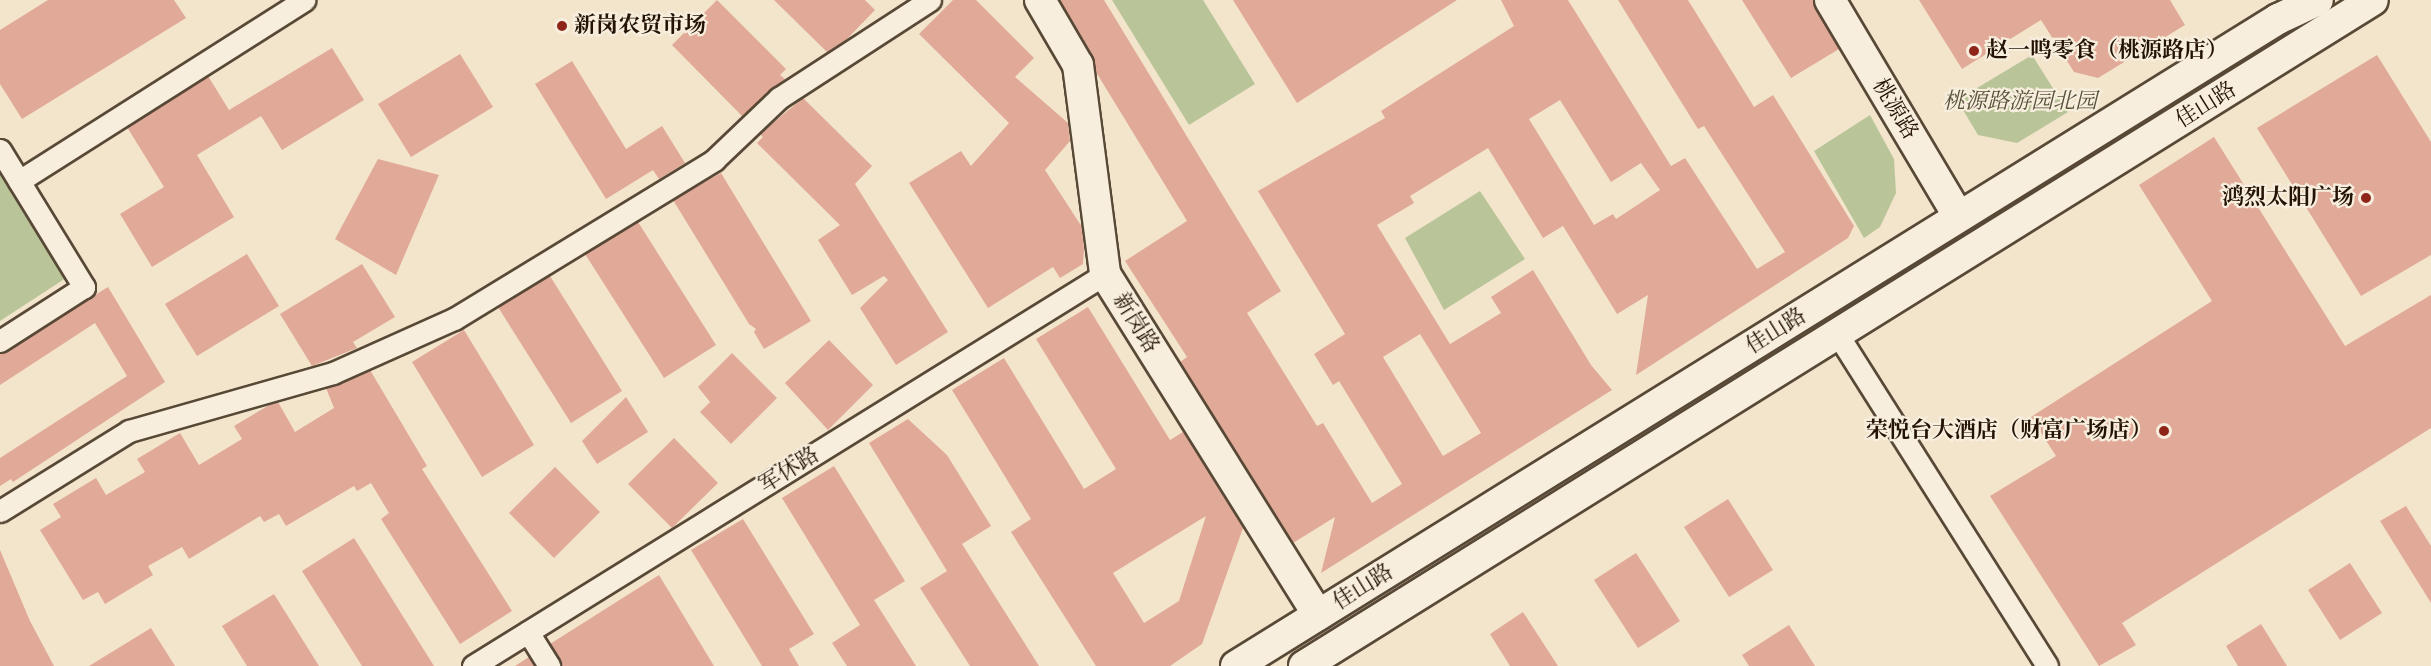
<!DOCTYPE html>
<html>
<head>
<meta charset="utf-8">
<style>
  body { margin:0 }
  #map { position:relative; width:2431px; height:666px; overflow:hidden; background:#f3e5cc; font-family:"IM FELL Double Pica","Noto Serif SC",serif }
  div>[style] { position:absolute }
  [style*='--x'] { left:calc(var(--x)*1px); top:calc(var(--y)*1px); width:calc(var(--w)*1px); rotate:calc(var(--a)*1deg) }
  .green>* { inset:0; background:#b9c599 }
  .building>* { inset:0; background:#e1a997 }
  .roads { filter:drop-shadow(2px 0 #584836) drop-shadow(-2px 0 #584836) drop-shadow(0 2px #584836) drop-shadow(0 -2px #584836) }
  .street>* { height:21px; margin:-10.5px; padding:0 10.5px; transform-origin:10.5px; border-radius:10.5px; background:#f7eede }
  .secondary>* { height:30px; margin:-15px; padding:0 15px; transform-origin:15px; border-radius:15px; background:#f7eede }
  .dots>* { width:16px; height:16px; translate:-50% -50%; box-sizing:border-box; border:3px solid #f7eede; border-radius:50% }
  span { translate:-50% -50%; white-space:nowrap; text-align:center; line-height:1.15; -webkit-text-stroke:4.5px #f7eede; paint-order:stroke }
  .poi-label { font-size:22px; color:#241304; font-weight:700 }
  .left { translate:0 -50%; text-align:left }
  .right { translate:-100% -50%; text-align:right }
  .park-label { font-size:22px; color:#585138; font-style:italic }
  .street-label { font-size:22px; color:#241304 }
</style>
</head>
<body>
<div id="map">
  <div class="green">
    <div style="clip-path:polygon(1112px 0,1203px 0,1255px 84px,1189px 125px)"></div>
    <div style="clip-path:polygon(2032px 55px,2068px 112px,2017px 143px,1978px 135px,1957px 100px)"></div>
    <div style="clip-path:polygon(1870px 115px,1894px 159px,1896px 193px,1880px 227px,1864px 238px,1814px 151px)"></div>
    <div style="clip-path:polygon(0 173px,66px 278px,0 321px)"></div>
    <div style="clip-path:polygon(1480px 191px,1525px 259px,1444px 310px,1405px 238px)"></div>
  </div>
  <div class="building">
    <div style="clip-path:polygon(48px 0,174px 0,186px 18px,22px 119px,0 84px,0 30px)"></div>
    <div style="clip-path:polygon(717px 0,786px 69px,780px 75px,785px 79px,742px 116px,672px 45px)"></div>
    <div style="clip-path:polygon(774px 0,865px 0,875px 10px,847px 39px,827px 52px)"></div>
    <div style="clip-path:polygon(953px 0,976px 0,1034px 58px,1015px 77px,1068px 123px,1070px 141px,1045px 170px,1082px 227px,1084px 250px,1083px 264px,1060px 278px,1053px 267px,988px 308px,909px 183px,961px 151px,971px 166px,1009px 123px,919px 34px)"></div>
    <div style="clip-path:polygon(evenodd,1060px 0,1104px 0,1281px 291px,1247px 313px,1317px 426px,1323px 423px,1372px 503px,1402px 484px,1339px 381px,1333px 385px,1314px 354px,1345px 334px,1258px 191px,1385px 118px,1381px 111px,1514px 26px,1501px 0,1568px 0,1671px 166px,1685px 158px,1757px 269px,1785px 252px,1704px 126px,1698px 129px,1618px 0,1688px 0,1754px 107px,1773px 95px,1854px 226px,1848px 238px,1636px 375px,1648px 295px,1617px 314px,1563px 226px,1543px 238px,1488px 148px,1410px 196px,1414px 203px,1377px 225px,1450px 344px,1501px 313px,1491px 297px,1533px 270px,1591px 365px,1612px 390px,1321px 573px,1335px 517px,1293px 543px,1180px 362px,1187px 357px,1125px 261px,1187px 221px,1096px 72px,1093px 56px,1060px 0,1560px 100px,1611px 182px,1641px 163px,1660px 190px,1616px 219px,1613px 214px,1594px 225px,1529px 119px,1560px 100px,1060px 0,1420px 334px,1481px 433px,1443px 456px,1383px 357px,1420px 334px)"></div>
    <div style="clip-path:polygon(1233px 0,1457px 0,1297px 103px)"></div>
    <div style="clip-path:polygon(1742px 0,1813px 0,1839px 49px,1791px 78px)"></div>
    <div style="clip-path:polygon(1919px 0,2170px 0,2185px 25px,2098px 78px,2074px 72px,2041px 20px,1962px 69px)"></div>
    <div style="clip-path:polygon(332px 48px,364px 100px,282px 150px,261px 116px,197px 155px,234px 217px,152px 267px,120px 214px,164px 187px,127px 127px,208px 76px,229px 110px)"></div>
    <div style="clip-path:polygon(460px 54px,493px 107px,411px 157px,378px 104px)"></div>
    <div style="clip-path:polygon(2377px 55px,2431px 142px,2431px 255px,2361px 296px,2257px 128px)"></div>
    <div style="clip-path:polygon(572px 61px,626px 149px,662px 126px,685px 163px,659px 179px,653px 170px,606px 199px,535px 84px)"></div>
    <div style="clip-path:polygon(803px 98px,872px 166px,855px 184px,948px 332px,896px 365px,860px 308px,888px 280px,884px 276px,852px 295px,818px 240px,840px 225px,757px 143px,763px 137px,760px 134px)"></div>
    <div style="clip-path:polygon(2214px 137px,2345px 346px,2431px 295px,2431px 428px,2122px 623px,2136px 645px,2099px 666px,1990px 496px,2056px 456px,2031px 417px,2212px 301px,2139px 185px)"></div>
    <div style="clip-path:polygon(378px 159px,439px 175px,396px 275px,335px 239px)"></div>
    <div style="clip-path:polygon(721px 173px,811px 321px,764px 349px,754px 332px,756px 329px,749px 324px,673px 200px)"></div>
    <div style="clip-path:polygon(638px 222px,716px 345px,664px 378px,585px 254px)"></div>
    <div style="clip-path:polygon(247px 254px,279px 306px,197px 356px,165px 304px)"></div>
    <div style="clip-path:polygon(362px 264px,395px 317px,353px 342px,357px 348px,312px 366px,280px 314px)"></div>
    <div style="clip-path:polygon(550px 276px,622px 391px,571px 423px,498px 307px)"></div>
    <div style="clip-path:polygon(108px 287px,165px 382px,13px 482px,11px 479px,0 486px,0 458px,127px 376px,95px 323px,0 385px,0 354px)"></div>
    <div style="clip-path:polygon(evenodd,1088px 307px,1170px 440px,1183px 432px,1243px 528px,1202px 644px,1170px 666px,1096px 666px,1011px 532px,1031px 519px,952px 390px,1004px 358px,1084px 489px,1116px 469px,1036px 339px,1088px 307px,1206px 516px,1179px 601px,1144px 623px,1113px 573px,1206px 516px)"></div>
    <div style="clip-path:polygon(464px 330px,534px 445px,482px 477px,412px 362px)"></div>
    <div style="clip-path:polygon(829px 340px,873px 385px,828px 430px,785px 383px)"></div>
    <div style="clip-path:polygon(732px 353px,777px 398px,731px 444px,700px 412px,710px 402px,698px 387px)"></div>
    <div style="clip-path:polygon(370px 370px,427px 466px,422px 469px,512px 611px,460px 644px,381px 519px,389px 513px,371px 483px,357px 491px,354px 486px,286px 526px,279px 514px,264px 522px,260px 516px,189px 559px,182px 547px,148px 566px,153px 575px,105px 604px,98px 592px,83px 600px,40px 530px,61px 517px,53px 504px,96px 478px,106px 495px,145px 472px,137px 459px,180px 433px,199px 465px,242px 439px,234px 426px,271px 404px,278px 402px,295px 432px,334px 408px,326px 388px)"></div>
    <div style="clip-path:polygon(626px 397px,648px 432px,597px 464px,582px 441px)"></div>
    <div style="clip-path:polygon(908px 419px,947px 455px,991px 526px,962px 544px,1039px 666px,970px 666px,920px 588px,947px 571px,869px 443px)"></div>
    <div style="clip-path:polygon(674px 438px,718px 483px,672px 528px,628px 484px)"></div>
    <div style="clip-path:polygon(834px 466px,905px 581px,874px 600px,916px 666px,847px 666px,832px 643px,860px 625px,782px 498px)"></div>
    <div style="clip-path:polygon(555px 467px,600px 512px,554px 558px,509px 513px)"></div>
    <div style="clip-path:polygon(1728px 499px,1773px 570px,1729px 597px,1684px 527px)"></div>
    <div style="clip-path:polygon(2406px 506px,2431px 546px,2431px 603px,2380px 521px)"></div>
    <div style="clip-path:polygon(743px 519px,814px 634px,789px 649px,799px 666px,762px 666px,691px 550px)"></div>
    <div style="clip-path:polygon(354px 538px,434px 666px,362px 666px,302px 571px)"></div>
    <div style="clip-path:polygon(0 550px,30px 621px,54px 666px,0 666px)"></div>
    <div style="clip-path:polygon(1636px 553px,1680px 621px,1638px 648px,1594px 580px)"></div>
    <div style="clip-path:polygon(2350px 563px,2382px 613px,2340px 640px,2308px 590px)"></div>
    <div style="clip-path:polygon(659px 575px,714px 666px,562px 666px,550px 644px)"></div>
    <div style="clip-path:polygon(274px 594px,319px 666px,247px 666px,222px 626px)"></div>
    <div style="clip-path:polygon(1523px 612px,1558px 666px,1510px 666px,1490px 634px)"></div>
    <div style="clip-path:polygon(2261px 624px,2287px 666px,2238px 666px,2226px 646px)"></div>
    <div style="clip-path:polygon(1789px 625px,1815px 666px,1749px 666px,1742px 655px)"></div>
    <div style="clip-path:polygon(151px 628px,175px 666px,89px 666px)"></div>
    <div style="clip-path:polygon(529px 657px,534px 666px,515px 666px)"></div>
  </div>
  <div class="roads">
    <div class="street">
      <div style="--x:0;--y:150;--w:161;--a:58.5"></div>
      <div style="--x:84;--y:287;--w:100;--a:147.3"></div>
      <div style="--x:19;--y:181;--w:338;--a:-32.4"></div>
      <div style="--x:1838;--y:335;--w:391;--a:57.7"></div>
      <div style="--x:0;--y:511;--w:152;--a:-31.8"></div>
      <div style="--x:129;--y:431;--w:212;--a:-15.9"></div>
      <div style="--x:333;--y:373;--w:133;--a:-24.1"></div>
      <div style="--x:454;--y:319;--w:305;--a:-31.4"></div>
      <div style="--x:714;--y:160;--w:90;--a:-43.6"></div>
      <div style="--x:779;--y:98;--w:180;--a:-33"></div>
      <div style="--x:528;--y:632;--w:40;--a:58"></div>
      <div style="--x:473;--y:666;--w:744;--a:-31.81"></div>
    </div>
    <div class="secondary">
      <div style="--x:1040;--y:0;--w:75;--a:59.7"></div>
      <div style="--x:1078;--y:65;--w:211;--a:82.6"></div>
      <div style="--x:1105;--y:274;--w:402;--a:58"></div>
      <div style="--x:1830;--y:0;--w:252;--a:59.3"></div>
      <div style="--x:1236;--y:666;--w:1227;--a:-31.84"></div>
      <div style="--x:2278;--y:19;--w:44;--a:-25.4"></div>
      <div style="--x:1304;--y:666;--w:1259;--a:-31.92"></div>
    </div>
  </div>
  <div class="dots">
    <div style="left:562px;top:26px;background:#8f2418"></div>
    <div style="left:1974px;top:51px;background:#8f2418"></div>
    <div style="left:2366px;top:198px;background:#8f2418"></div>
    <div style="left:2164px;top:431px;background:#8f2418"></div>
  </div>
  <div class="poi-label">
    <span class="left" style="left:574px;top:26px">新岗农贸市场</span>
    <span class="left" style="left:1986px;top:51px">赵一鸣零食（桃源路店）</span>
    <span class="right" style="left:2354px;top:198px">鸿烈太阳广场</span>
    <span class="right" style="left:2152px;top:431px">荣悦台大酒店（财富广场店）</span>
  </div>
  <div class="park-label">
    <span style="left:2020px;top:102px">桃源路游园北园</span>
  </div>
  <div class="street-label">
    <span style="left:2206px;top:105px;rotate:-32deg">佳山路</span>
    <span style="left:1895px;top:109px;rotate:59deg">桃源路</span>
    <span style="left:1136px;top:323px;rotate:58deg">新岗路</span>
    <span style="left:1776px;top:331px;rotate:-32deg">佳山路</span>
    <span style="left:789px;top:470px;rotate:-32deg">军休路</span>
    <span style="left:1363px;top:587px;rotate:-32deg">佳山路</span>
  </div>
</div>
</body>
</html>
